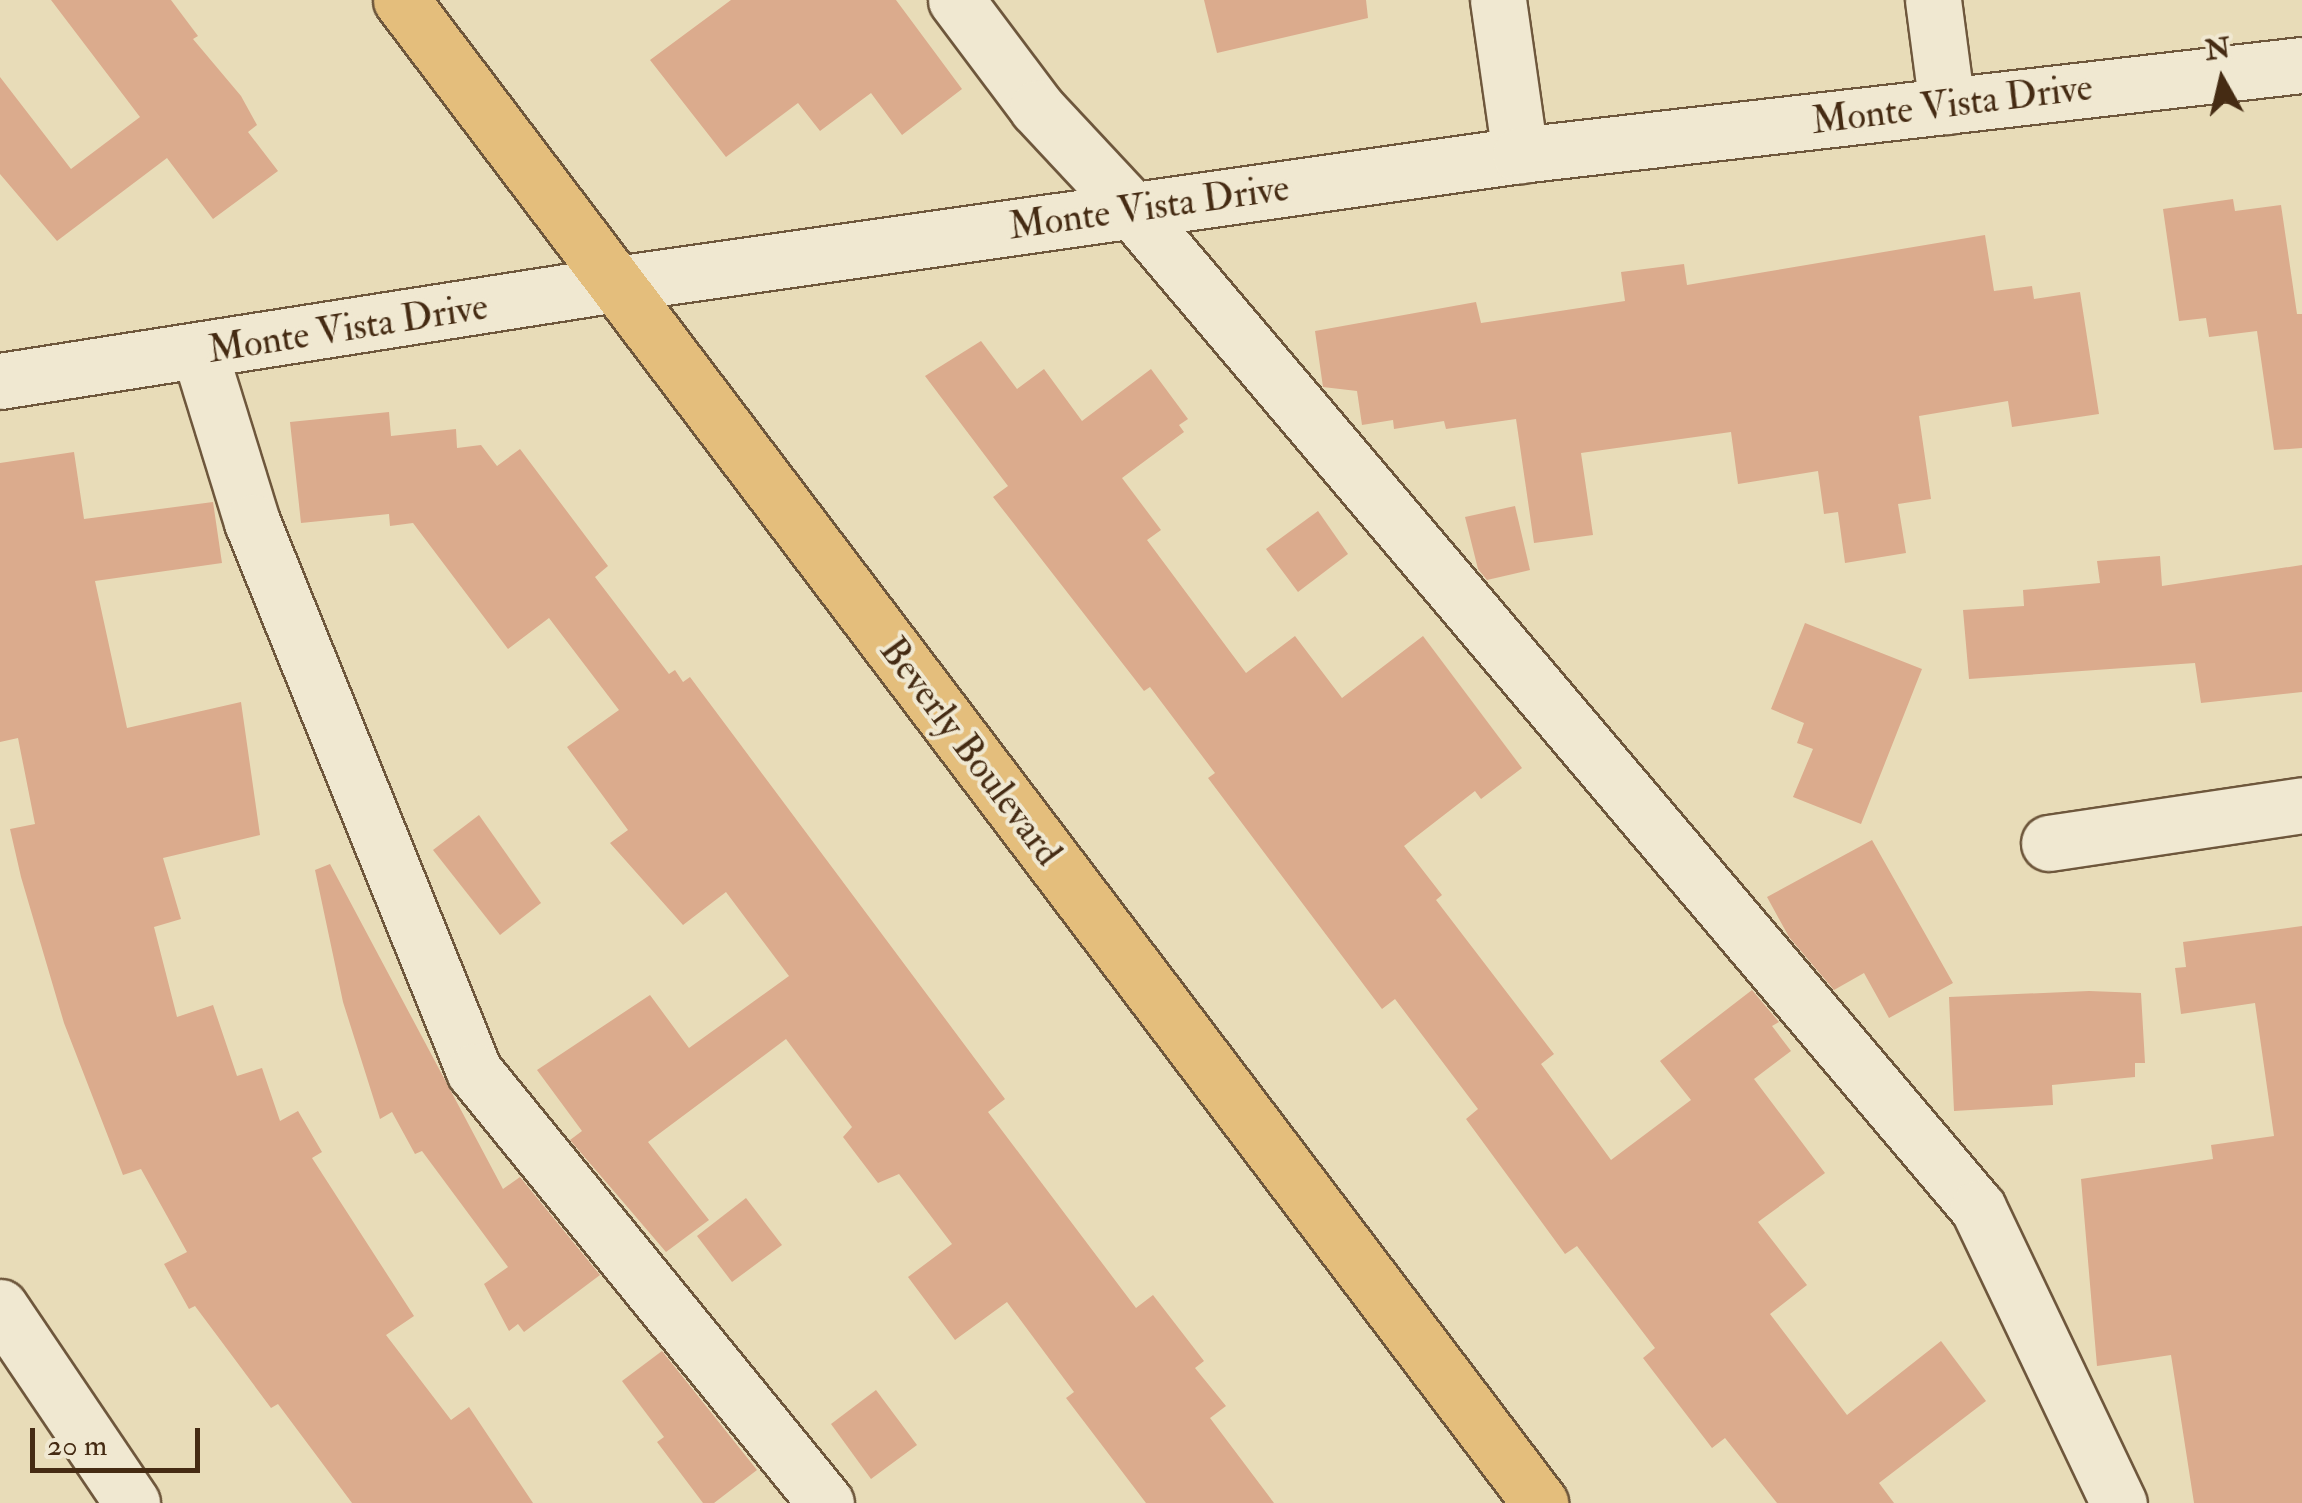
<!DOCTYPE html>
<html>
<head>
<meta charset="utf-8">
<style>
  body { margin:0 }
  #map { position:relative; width:2302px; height:1503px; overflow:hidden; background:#e8dcb8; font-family:"IM FELL Double Pica",serif }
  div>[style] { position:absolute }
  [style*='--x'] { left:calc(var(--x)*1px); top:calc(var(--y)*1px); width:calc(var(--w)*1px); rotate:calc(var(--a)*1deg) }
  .building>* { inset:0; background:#dbab8d }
  .roads { filter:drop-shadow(2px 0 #6e573c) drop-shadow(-2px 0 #6e573c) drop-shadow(0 2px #6e573c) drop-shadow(0 -2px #6e573c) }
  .minor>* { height:55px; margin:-27.5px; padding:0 27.5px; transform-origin:27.5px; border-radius:27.5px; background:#f0e8d1 }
  .major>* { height:55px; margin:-27.5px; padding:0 27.5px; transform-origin:27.5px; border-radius:27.5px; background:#e4be7c }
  span { translate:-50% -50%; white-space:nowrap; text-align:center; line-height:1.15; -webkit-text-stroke:8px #f0e8d1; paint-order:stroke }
  .street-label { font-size:38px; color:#452b13 }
  .north { position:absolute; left:2172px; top:30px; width:100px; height:100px; -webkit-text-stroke:8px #f0e8d1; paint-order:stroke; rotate:352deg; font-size:28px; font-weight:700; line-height:40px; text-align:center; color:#452b13 }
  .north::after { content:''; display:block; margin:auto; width:35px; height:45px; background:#452b13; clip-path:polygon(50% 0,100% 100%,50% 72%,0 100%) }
  .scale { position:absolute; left:30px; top:1428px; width:170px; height:45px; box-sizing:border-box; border:5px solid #452b13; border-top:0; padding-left:12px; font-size:30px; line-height:35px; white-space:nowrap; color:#452b13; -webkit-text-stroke:8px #f0e8d1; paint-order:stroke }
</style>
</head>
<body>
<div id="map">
  <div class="building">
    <div style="clip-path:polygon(51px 0,171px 0,198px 36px,193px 39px,241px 96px,257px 125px,248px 132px,278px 171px,213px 219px,167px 158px,57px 241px,0 174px,0 77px,71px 169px,140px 117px)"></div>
    <div style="clip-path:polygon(731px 0,896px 0,962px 89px,902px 135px,871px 93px,820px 131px,798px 103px,726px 157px,650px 60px)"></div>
    <div style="clip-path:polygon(1204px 0,1366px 0,1368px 18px,1217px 53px)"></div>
    <div style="clip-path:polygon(2233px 199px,2235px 211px,2281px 205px,2297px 314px,2302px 314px,2302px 448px,2274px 450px,2257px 331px,2209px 337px,2206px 318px,2179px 321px,2163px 209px)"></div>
    <div style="clip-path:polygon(1985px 235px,1994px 291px,2032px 286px,2034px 299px,2080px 292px,2099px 414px,2012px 427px,2008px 401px,1919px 416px,1931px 499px,1898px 504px,1906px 553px,1845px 563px,1838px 512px,1824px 514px,1818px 471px,1738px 484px,1731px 432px,1581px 453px,1593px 535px,1534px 543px,1516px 419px,1446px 429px,1444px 421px,1394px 429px,1393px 420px,1362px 425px,1357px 391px,1323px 387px,1315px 331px,1476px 302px,1481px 323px,1625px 301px,1621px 272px,1684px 264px,1687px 285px)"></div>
    <div style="clip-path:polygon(981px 341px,1017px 389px,1044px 369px,1082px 421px,1151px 369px,1188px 419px,1179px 425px,1184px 432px,1122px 478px,1161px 530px,1147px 540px,1246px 673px,1295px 636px,1342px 698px,1423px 636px,1522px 768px,1481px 799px,1475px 791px,1404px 846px,1442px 895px,1436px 900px,1554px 1054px,1541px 1064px,1611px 1160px,1691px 1100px,1660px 1061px,1752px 990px,1779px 1022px,1772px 1026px,1791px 1051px,1754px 1079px,1825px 1173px,1758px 1222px,1807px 1285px,1770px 1314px,1847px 1415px,1941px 1341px,1986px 1401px,1879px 1483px,1894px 1503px,1777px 1503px,1725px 1438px,1712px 1448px,1643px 1358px,1655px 1348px,1577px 1246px,1565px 1254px,1466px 1119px,1478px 1109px,1395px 999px,1382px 1009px,1208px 778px,1215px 773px,1150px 687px,1144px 691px,993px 497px,1008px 486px,925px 376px)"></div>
    <div style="clip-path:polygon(389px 412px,391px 436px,456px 429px,457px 448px,481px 445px,497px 466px,520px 449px,608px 566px,595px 577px,669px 674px,675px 670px,683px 682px,690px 677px,1005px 1099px,988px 1112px,1136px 1308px,1153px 1295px,1204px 1361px,1195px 1368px,1226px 1406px,1210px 1418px,1274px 1503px,1146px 1503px,1066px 1398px,1074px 1392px,1007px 1302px,955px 1340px,908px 1277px,952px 1244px,899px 1174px,878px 1183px,843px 1137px,852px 1127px,786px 1039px,648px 1142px,709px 1220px,666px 1252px,570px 1140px,582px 1131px,537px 1070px,650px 995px,689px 1048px,789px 976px,726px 892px,683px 925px,610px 843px,628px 830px,567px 747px,619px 710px,549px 618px,508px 649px,413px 523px,390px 526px,389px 514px,301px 523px,290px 422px)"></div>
    <div style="clip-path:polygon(74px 452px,84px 519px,213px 502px,222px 563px,95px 581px,127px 728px,241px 702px,260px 835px,163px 858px,181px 919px,154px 927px,177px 1017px,213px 1005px,237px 1076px,262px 1068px,280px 1121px,298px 1111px,322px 1152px,312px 1158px,414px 1316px,386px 1335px,451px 1420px,469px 1407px,533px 1503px,352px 1503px,278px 1404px,271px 1408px,195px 1306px,189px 1309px,164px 1264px,187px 1252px,141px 1169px,123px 1175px,64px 1023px,21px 877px,10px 829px,35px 824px,18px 738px,0 742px,0 463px)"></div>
    <div style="clip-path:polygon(1515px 506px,1530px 570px,1487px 580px,1478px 569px,1465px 517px)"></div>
    <div style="clip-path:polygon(1318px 511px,1348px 554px,1298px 592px,1266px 549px)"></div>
    <div style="clip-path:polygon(2160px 556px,2162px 586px,2302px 565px,2302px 692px,2201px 703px,2195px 663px,1969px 679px,1963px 610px,2024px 606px,2023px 590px,2100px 583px,2097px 561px)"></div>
    <div style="clip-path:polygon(1805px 623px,1922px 669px,1861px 824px,1793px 797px,1813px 749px,1797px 743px,1804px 723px,1771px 709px)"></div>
    <div style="clip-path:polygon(479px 815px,541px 903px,500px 935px,433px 850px)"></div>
    <div style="clip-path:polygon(1872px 840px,1953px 983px,1889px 1018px,1864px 973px,1834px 990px,1789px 937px,1767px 897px)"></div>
    <div style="clip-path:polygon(330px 864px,503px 1189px,520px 1177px,600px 1275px,524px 1332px,518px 1324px,509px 1331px,484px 1284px,508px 1267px,422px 1151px,415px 1154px,392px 1112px,380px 1119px,343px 1002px,315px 870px)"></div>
    <div style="clip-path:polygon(2302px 926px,2302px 1503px,2194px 1503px,2171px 1355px,2097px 1366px,2081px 1179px,2213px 1159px,2211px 1145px,2274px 1136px,2255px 1003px,2181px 1014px,2175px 968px,2186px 967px,2183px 942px)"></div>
    <div style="clip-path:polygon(2089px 991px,2141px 993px,2145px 1063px,2135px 1063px,2135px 1077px,2052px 1085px,2053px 1105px,1954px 1111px,1949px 997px)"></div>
    <div style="clip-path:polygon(746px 1198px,782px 1245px,732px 1282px,697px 1236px)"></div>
    <div style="clip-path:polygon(662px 1351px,757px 1470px,714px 1503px,703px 1503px,657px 1442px,664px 1437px,622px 1381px)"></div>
    <div style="clip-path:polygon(876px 1390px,917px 1445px,871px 1479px,831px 1424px)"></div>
  </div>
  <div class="roads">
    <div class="minor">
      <div style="--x:956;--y:0;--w:135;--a:53.1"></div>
      <div style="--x:1037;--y:108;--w:141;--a:47"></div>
      <div style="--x:1133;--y:211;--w:1307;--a:49.72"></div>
      <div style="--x:1978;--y:1208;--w:327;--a:64.5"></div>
      <div style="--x:1498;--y:0;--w:157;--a:81.9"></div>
      <div style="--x:1933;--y:0;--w:107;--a:82.5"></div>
      <div style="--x:200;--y:354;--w:176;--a:72.8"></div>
      <div style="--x:252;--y:522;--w:592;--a:67.98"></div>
      <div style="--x:474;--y:1071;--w:557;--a:50.83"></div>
      <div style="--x:0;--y:381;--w:624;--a:-8.95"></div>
      <div style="--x:616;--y:284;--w:913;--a:-8.12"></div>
      <div style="--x:1520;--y:155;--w:787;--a:-6.57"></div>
      <div style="--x:2049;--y:843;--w:256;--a:-8.5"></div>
      <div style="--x:0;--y:1307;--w:236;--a:56"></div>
    </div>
    <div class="major">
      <div style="--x:401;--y:0;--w:1886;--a:52.84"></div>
    </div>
  </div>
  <div class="street-label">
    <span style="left:1952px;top:105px;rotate:-7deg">Monte Vista Drive</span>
    <span style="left:1149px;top:208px;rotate:-8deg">Monte Vista Drive</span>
    <span style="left:348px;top:329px;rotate:-9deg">Monte Vista Drive</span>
    <span style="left:970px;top:752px;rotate:53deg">Beverly Boulevard</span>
  </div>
  <div class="north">N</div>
  <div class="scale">20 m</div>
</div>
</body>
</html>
